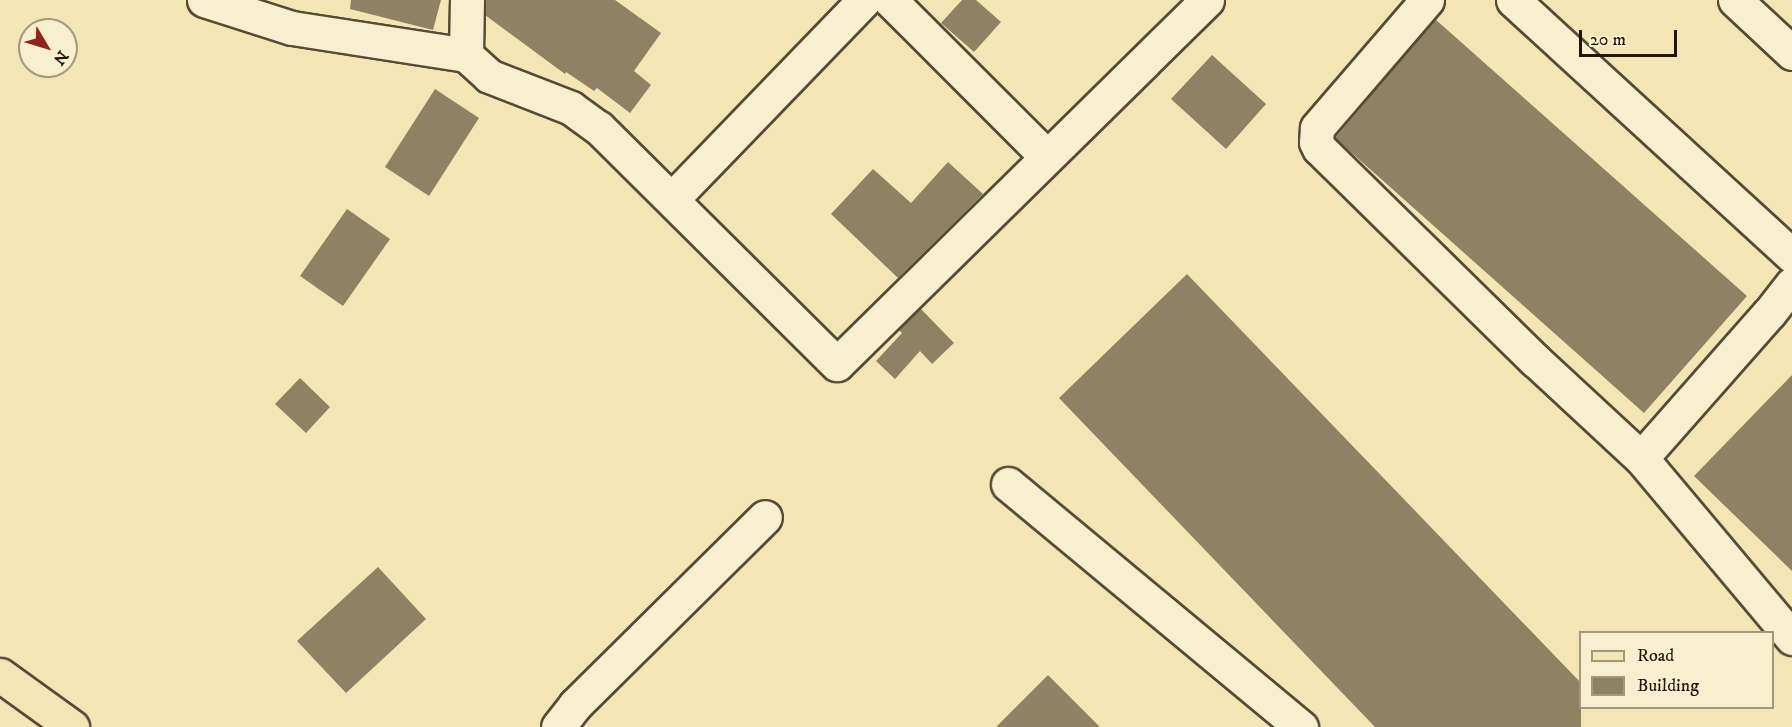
<!DOCTYPE html>
<html>
<head>
<meta charset="utf-8">
<style>
  body { margin:0 }
  #map { position:relative; width:1792px; height:727px; overflow:hidden; background:#f4e6b4; font-family:"IM FELL DW Pica",serif }
  div>[style] { position:absolute }
  [style*='--x'] { left:calc(var(--x)*1px); top:calc(var(--y)*1px); width:calc(var(--w)*1px); rotate:calc(var(--a)*1deg) }
  .building>* { inset:0; background:#8f8264 }
  .roads { filter:drop-shadow(2px 0 #564a38) drop-shadow(-2px 0 #564a38) drop-shadow(0 2px #564a38) drop-shadow(0 -2px #564a38) }
  .minor>* { height:33px; margin:-16.5px; padding:0 16.5px; transform-origin:16.5px; border-radius:16.5px; background:#f8efce }
  .major>* { height:33px; margin:-16.5px; padding:0 16.5px; transform-origin:16.5px; border-radius:16.5px; background:#f4e6b4 }
  span { translate:-50% -50%; white-space:nowrap; text-align:center; line-height:1.15; -webkit-text-stroke:4.5px #f8efce; paint-order:stroke }
  .legend { position:absolute; left:1579px; top:631px; width:195px; height:78px; box-sizing:border-box; background:#f8efce; border:2px solid #a29881; margin:0; padding:8px 10px; list-style:none; font-size:18px; color:#21160e }
  .legend li { display:flex; align-items:center; gap:12px; height:30px }
  .legend b { width:30px; border:2px solid #a29881 }
  .north { position:absolute; left:18px; top:18px; width:60px; height:60px; box-sizing:border-box; background:#f8efce; border:2px solid #a29881; border-radius:50%; rotate:128deg; font-size:16px; font-weight:700; line-height:24px; text-align:center; color:#21160e }
  .north::after { content:''; display:block; margin:auto; width:21px; height:27px; background:#8f2418; clip-path:polygon(50% 0,100% 100%,50% 72%,0 100%) }
  .scale { position:absolute; left:1579px; top:30px; width:98px; height:27px; box-sizing:border-box; border:3px solid #21160e; border-top:0; padding-left:8px; font-size:18px; line-height:21px; white-space:nowrap; color:#21160e; -webkit-text-stroke:4px #f8efce; paint-order:stroke }
</style>
</head>
<body>
<div id="map">
  <div class="building">
    <div style="clip-path:polygon(351px 0,441px 0,433px 30px,350px 9px)"></div>
    <div style="clip-path:polygon(486px 0,615px 0,661px 33px,634px 71px,651px 85px,630px 113px,597px 88px,594px 91px,566px 72px,565px 74px,485px 15px)"></div>
    <div style="clip-path:polygon(962px 0,976px 0,1001px 22px,974px 52px,941px 23px)"></div>
    <div style="clip-path:polygon(1435px 19px,1747px 296px,1644px 413px,1335px 138px)"></div>
    <div style="clip-path:polygon(1212px 55px,1266px 104px,1226px 149px,1171px 99px)"></div>
    <div style="clip-path:polygon(435px 89px,479px 118px,429px 196px,385px 167px)"></div>
    <div style="clip-path:polygon(948px 162px,983px 194px,898px 278px,831px 214px,873px 169px,911px 203px)"></div>
    <div style="clip-path:polygon(347px 209px,390px 239px,343px 306px,300px 276px)"></div>
    <div style="clip-path:polygon(1187px 274px,1581px 683px,1581px 727px,1375px 727px,1059px 398px)"></div>
    <div style="clip-path:polygon(920px 308px,954px 343px,932px 364px,920px 351px,895px 379px,876px 361px,902px 333px,899px 330px)"></div>
    <div style="clip-path:polygon(1792px 375px,1792px 571px,1694px 476px)"></div>
    <div style="clip-path:polygon(300px 378px,330px 407px,306px 433px,275px 404px)"></div>
    <div style="clip-path:polygon(378px 567px,426px 619px,346px 693px,297px 641px)"></div>
    <div style="clip-path:polygon(1048px 675px,1100px 727px,996px 727px)"></div>
  </div>
  <div class="roads">
    <div class="minor">
      <div style="--x:204;--y:0;--w:92;--a:17.7"></div>
      <div style="--x:292;--y:28;--w:176;--a:8.8"></div>
      <div style="--x:466;--y:55;--w:31;--a:42"></div>
      <div style="--x:489;--y:76;--w:88;--a:21.3"></div>
      <div style="--x:571;--y:108;--w:34;--a:36"></div>
      <div style="--x:599;--y:128;--w:335;--a:44.8"></div>
      <div style="--x:837;--y:364;--w:519;--a:-44.53"></div>
      <div style="--x:890;--y:0;--w:221;--a:45"></div>
      <div style="--x:1427;--y:0;--w:169;--a:130.7"></div>
      <div style="--x:1317;--y:128;--w:14;--a:94"></div>
      <div style="--x:1316;--y:142;--w:7;--a:63"></div>
      <div style="--x:1319;--y:148;--w:303;--a:44.5"></div>
      <div style="--x:1535;--y:360;--w:144;--a:42.8"></div>
      <div style="--x:1513;--y:0;--w:379;--a:42.5"></div>
      <div style="--x:1735;--y:0;--w:78;--a:42.9"></div>
      <div style="--x:466;--y:55;--w:55;--a:-89"></div>
      <div style="--x:672;--y:199;--w:277;--a:-46"></div>
      <div style="--x:1792;--y:284;--w:37;--a:128"></div>
      <div style="--x:1769;--y:313;--w:193;--a:131.4"></div>
      <div style="--x:1641;--y:458;--w:235;--a:50"></div>
      <div style="--x:1008;--y:484;--w:381;--a:39.7"></div>
      <div style="--x:558;--y:727;--w:28;--a:-52"></div>
      <div style="--x:575;--y:705;--w:267;--a:-44.7"></div>
    </div>
    <div class="major">
      <div style="--x:0;--y:675;--w:89;--a:35.8"></div>
    </div>
  </div>
  <ul class="legend">
  <li><b style="height:8px;background:#f4e6b4"></b>Road</li>
  <li><b style="height:16px;background:#8f8264"></b>Building</li>
  </ul>
  <div class="north">N</div>
  <div class="scale">20 m</div>
</div>
</body>
</html>
